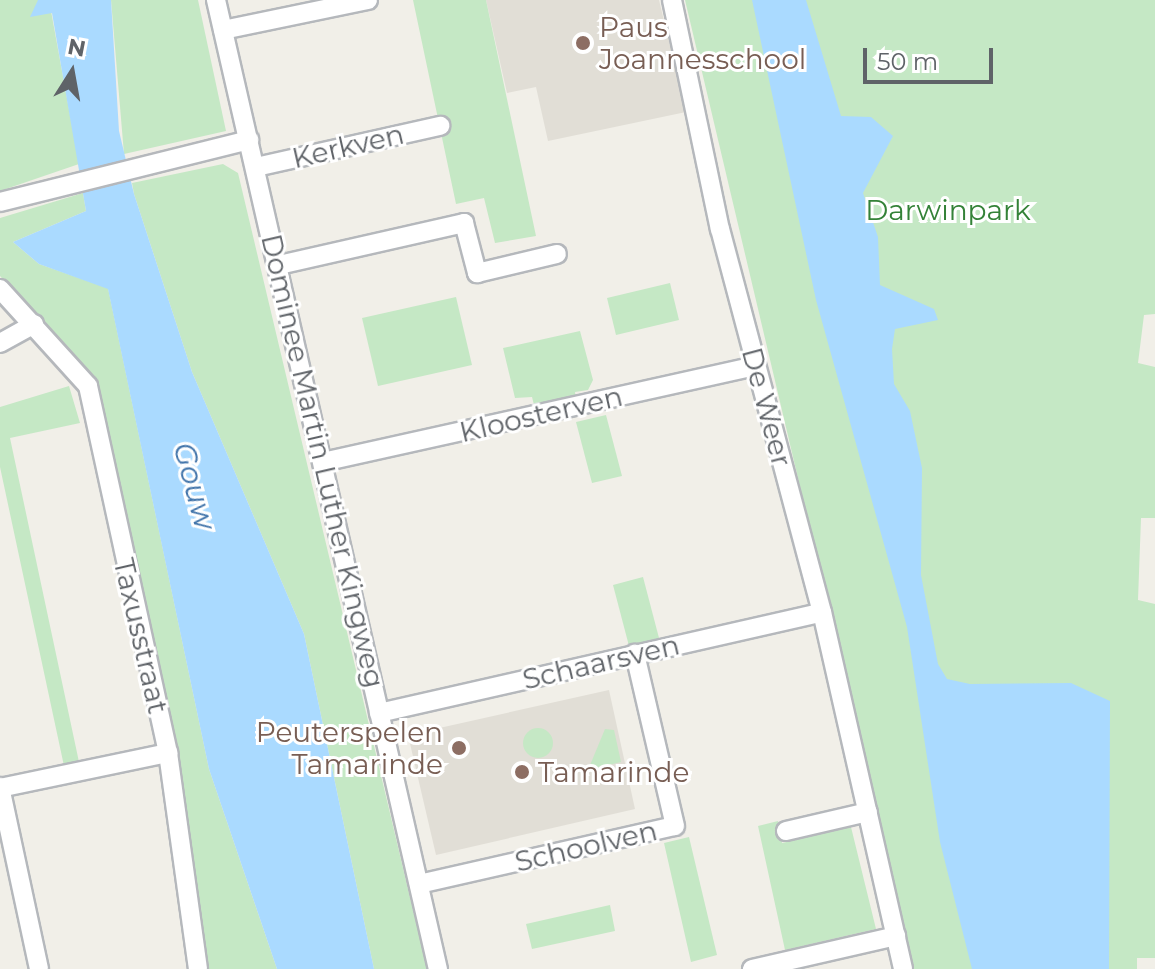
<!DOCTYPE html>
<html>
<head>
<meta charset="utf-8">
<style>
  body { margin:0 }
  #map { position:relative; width:1155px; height:969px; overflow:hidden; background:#f1efe8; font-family:Montserrat,sans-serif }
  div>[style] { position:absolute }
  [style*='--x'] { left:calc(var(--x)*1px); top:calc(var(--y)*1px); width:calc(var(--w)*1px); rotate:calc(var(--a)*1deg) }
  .education>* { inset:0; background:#e1ded6 }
  .green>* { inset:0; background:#c5e8c5 }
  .round { border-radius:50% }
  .water>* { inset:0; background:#aadaff }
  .roads { filter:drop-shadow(2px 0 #b5b8bc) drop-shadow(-2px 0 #b5b8bc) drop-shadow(0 2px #b5b8bc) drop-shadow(0 -2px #b5b8bc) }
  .minor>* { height:18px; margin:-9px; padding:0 9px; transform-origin:9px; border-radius:9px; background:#fff }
  .dots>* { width:22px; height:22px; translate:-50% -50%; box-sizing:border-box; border:4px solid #fff; border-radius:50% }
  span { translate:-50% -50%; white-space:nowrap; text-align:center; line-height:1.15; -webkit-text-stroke:6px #fff; paint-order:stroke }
  .education-label { font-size:28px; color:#785e54 }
  .left { translate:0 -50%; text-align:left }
  .right { translate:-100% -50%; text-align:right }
  .street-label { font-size:28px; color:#5f6368 }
  .park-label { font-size:28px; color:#348238 }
  .water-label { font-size:30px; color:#4174aa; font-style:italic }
  .north { position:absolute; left:32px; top:32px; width:80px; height:80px; -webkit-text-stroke:6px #fff; paint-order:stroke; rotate:11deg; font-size:22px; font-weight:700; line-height:32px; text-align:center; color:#5f6368 }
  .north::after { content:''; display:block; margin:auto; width:28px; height:36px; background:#5f6368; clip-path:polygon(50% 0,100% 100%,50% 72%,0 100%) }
  .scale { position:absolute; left:863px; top:48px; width:130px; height:36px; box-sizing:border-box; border:4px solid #5f6368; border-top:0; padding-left:10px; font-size:24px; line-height:28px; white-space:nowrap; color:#5f6368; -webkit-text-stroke:6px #fff; paint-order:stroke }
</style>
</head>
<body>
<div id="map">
  <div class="education">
    <div style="clip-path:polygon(486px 0,659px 0,686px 112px,548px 141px,536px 87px,507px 93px)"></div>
    <div style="clip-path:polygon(609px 690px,635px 809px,436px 855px,408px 735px)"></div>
  </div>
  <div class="green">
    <div style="clip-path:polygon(0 0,49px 0,79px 164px,0 191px)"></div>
    <div style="clip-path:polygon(111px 0,198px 0,226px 131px,124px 154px)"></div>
    <div style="clip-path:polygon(413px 0,486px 0,536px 236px,495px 243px,484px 198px,456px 204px)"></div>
    <div style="clip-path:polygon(685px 0,1155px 0,1155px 314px,1144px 315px,1138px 363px,1155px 367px,1155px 518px,1141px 518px,1138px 600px,1155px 604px,1155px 958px,1137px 958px,1137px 969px,914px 969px)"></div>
    <div style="clip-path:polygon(223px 164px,238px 173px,427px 969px,374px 969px,304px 634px,192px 372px,134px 194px,132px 183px)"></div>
    <div style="clip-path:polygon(83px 193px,86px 211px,13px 242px,39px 264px,108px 288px,209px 769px,277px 969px,207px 969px,182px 804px,88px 376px,0 276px,0 218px)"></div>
    <div style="clip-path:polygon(670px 283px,679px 320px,616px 335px,607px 298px)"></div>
    <div style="clip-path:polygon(456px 297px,472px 365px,378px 386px,362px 318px)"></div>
    <div style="clip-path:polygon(580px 331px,593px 380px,588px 390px,575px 392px,576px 401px,535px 409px,532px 397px,515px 398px,503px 348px)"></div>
    <div style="clip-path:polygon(69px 386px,80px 423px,10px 438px,79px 762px,64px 766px,0 467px,0 407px)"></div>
    <div style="clip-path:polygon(606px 415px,622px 476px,592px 483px,576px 422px)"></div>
    <div style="clip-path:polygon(643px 577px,659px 638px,629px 646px,613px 585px)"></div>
    <div class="round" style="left:523px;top:728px;width:30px;height:30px"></div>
    <div style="clip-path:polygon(605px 729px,614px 730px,621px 762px,588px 770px)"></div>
    <div style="clip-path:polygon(778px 821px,782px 843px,851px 827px,876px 929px,785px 950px,758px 826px)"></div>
    <div style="clip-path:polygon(689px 837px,717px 955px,691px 962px,664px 843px)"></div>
    <div style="clip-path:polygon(610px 905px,615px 931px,532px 949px,526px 924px)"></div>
  </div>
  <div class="water">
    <div style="clip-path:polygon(38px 0,111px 0,119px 131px,134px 194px,192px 372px,304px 634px,374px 969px,277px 969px,209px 769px,108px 289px,39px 264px,13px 242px,86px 211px,52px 13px,30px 17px)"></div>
    <div style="clip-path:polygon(752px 0,806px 0,841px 116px,871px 117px,893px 136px,863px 193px,878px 237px,880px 285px,934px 309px,938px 320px,895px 329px,892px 349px,894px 384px,910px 411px,922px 468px,921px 575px,938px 664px,947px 679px,970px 684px,1071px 683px,1110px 701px,1109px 969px,972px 969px,940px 842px,907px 627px,816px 300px)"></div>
  </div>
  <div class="roads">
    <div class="minor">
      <div style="--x:216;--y:0;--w:994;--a:77.1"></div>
      <div style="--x:672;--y:0;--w:234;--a:78.2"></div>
      <div style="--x:720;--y:229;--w:396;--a:75.1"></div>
      <div style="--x:822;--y:612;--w:366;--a:77.2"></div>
      <div style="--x:223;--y:30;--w:148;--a:-11.7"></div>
      <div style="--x:256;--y:167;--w:189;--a:-12.6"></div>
      <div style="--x:0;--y:202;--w:257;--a:-14"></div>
      <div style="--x:279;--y:265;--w:190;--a:-12.8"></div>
      <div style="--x:464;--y:223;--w:52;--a:75.4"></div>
      <div style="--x:477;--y:273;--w:82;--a:-13.4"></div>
      <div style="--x:0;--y:289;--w:131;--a:47.8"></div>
      <div style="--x:88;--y:386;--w:376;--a:77.7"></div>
      <div style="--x:168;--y:753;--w:218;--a:82.1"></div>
      <div style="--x:0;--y:343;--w:39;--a:-29"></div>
      <div style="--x:327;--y:461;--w:439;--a:-12.5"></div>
      <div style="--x:379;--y:713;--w:454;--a:-12.8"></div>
      <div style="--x:0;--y:787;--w:186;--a:77.9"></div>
      <div style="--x:0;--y:788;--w:172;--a:-11.8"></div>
      <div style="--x:786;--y:831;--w:84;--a:-13"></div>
      <div style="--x:419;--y:884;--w:262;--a:-12.8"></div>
      <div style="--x:675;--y:826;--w:177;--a:-103.1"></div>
      <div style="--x:752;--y:969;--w:148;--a:-12.9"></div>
    </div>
  </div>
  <div class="dots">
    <div style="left:583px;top:43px;background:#8d6e63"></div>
    <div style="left:459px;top:748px;background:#8d6e63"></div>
    <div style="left:522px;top:772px;background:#8d6e63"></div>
  </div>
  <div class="education-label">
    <span class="left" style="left:599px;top:43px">Paus<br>Joannesschool</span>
    <span class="right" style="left:443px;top:748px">Peuterspelen<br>Tamarinde</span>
    <span class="left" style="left:538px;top:772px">Tamarinde</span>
  </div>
  <div class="street-label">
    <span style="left:348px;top:146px;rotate:-13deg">Kerkven</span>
    <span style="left:767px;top:407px;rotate:75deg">De Weer</span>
    <span style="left:541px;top:414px;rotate:-13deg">Kloosterven</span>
    <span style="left:323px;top:461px;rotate:77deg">Dominee Martin Luther Kingweg</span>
    <span style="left:141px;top:636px;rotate:77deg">Taxusstraat</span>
    <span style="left:601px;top:662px;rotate:-13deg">Schaarsven</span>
    <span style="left:586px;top:846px;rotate:-13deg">Schoolven</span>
  </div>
  <div class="park-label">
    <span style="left:948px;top:210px">Darwinpark</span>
  </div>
  <div class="water-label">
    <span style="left:194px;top:486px;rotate:75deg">Gouw</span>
  </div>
  <div class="north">N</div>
  <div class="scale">50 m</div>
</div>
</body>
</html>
